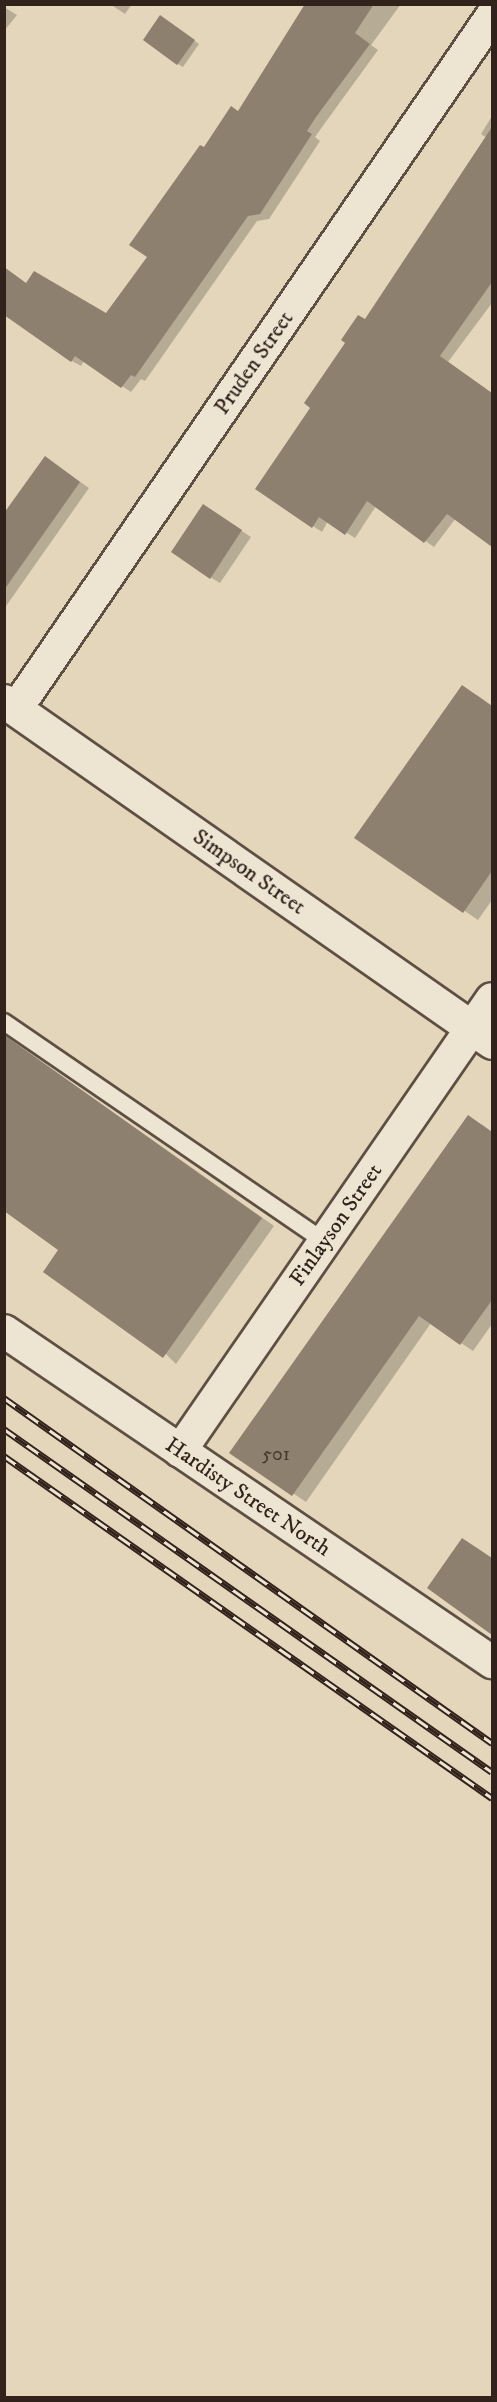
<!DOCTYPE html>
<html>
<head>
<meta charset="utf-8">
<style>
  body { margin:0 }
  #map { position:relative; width:497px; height:2402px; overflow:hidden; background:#e4d6ba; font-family:"IM FELL DW Pica",serif }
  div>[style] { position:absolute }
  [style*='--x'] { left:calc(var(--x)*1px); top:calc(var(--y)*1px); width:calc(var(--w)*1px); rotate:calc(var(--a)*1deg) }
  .shadow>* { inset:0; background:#0003 }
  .building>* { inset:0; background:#8e806e }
  .roads { filter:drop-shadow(2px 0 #5e4f43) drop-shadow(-2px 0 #5e4f43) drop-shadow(0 2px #5e4f43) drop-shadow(0 -2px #5e4f43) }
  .service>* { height:16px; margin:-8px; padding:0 8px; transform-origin:8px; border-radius:8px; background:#ede4d2 }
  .minor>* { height:32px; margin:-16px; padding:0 16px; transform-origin:16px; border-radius:16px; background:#ede4d2 }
  .secondary>* { height:33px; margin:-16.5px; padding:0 16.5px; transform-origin:16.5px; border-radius:16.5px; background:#ede4d2 }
  .rail>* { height:7px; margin-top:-3.5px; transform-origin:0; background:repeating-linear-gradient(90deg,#ede4d2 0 14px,#31221b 0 28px); box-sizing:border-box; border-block:2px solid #31221b }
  span { translate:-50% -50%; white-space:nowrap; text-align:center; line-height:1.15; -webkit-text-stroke:4.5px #ede4d2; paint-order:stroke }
  .number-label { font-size:20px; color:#483a30 }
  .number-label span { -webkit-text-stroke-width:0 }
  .street-label { font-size:22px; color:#31221b }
  .frame { position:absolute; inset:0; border:6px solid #31221b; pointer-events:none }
</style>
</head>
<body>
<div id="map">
  <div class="shadow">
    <div style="clip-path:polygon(110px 4px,132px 4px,125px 14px)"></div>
    <div style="clip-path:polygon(307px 4px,401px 4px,371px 45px,378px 50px,325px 123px,315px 137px,320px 141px,269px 219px,257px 221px,145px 381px,141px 379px,131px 392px,84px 361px,81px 366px,72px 361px,4px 314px,4px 267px,27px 284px,107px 315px,149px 256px,205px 149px,239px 112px)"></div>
    <div style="clip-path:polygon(4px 7px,17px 15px,4px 31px)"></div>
    <div style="clip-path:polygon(165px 20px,199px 44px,183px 67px,178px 64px)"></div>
    <div style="clip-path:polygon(492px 116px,492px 303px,448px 362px,492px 394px,492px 545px,456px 518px,434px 547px,376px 506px,355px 538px,328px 521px,322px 532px,313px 526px,312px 407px,487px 138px,481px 134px)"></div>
    <div style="clip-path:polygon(55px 464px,89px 488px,4px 609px,4px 515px)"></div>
    <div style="clip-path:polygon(213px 512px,251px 537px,220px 583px,210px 577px)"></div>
    <div style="clip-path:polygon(477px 695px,492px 706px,492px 900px,478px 920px,356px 837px)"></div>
    <div style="clip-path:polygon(4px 1035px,274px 1226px,176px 1364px,60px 1249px,4px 1210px)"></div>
    <div style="clip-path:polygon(481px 1124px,492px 1132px,492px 1324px,473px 1351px,431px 1323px,306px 1502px,231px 1452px)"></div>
    <div style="clip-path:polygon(476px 1547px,492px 1559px,492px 1631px,429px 1588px)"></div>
  </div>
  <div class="building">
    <div style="clip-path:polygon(305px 4px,374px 4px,355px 33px,370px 44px,316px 117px,307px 131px,312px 134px,260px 214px,248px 216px,135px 377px,131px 375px,121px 388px,75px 356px,71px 362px,4px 315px,4px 267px,26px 283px,34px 271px,106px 313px,147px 257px,129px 245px,200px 145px,204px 147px,231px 106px,238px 111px)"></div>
    <div style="clip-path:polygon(160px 15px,195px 40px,177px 65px,143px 40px)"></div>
    <div style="clip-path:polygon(492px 127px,492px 282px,440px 356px,492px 393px,492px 547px,447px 514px,424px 543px,367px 501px,345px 535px,319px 517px,312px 528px,255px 489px,310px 408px,304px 403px,345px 343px,341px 340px,358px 315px,365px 319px)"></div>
    <div style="clip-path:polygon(45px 456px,80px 482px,4px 590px,4px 513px)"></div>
    <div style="clip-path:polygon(203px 504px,242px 530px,210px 579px,171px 552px)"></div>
    <div style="clip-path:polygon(462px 685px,492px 706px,492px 871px,463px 913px,354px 838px)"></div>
    <div style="clip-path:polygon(4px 1035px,262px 1218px,163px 1358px,43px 1272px,58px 1250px,4px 1211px)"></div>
    <div style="clip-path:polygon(468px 1115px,492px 1132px,492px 1300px,460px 1345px,419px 1316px,292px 1496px,229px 1453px)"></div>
    <div style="clip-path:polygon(462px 1538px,492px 1558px,492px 1635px,427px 1588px)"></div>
  </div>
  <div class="roads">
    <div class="service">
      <div style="--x:4;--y:1022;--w:389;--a:34.4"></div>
    </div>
    <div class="minor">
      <div style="--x:16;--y:709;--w:841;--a:-55.52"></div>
      <div style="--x:4;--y:1331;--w:590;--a:34.15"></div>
      <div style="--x:180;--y:1451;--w:549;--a:-55.38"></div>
    </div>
    <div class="secondary">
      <div style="--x:4;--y:701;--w:595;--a:34.94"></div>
    </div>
  </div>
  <div class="rail">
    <div style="--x:4;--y:1398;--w:598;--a:35.26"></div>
    <div style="--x:4;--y:1429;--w:596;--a:35.1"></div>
    <div style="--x:4;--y:1456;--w:596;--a:35.02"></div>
  </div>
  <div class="number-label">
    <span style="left:276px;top:1454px">501</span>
  </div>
  <div class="street-label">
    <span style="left:254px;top:363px;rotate:-55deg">Pruden Street</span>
    <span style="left:249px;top:872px;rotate:35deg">Simpson Street</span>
    <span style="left:336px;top:1225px;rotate:-55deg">Finlayson Street</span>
    <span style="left:248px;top:1497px;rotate:34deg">Hardisty Street North</span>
  </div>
  <div class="frame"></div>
</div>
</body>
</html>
